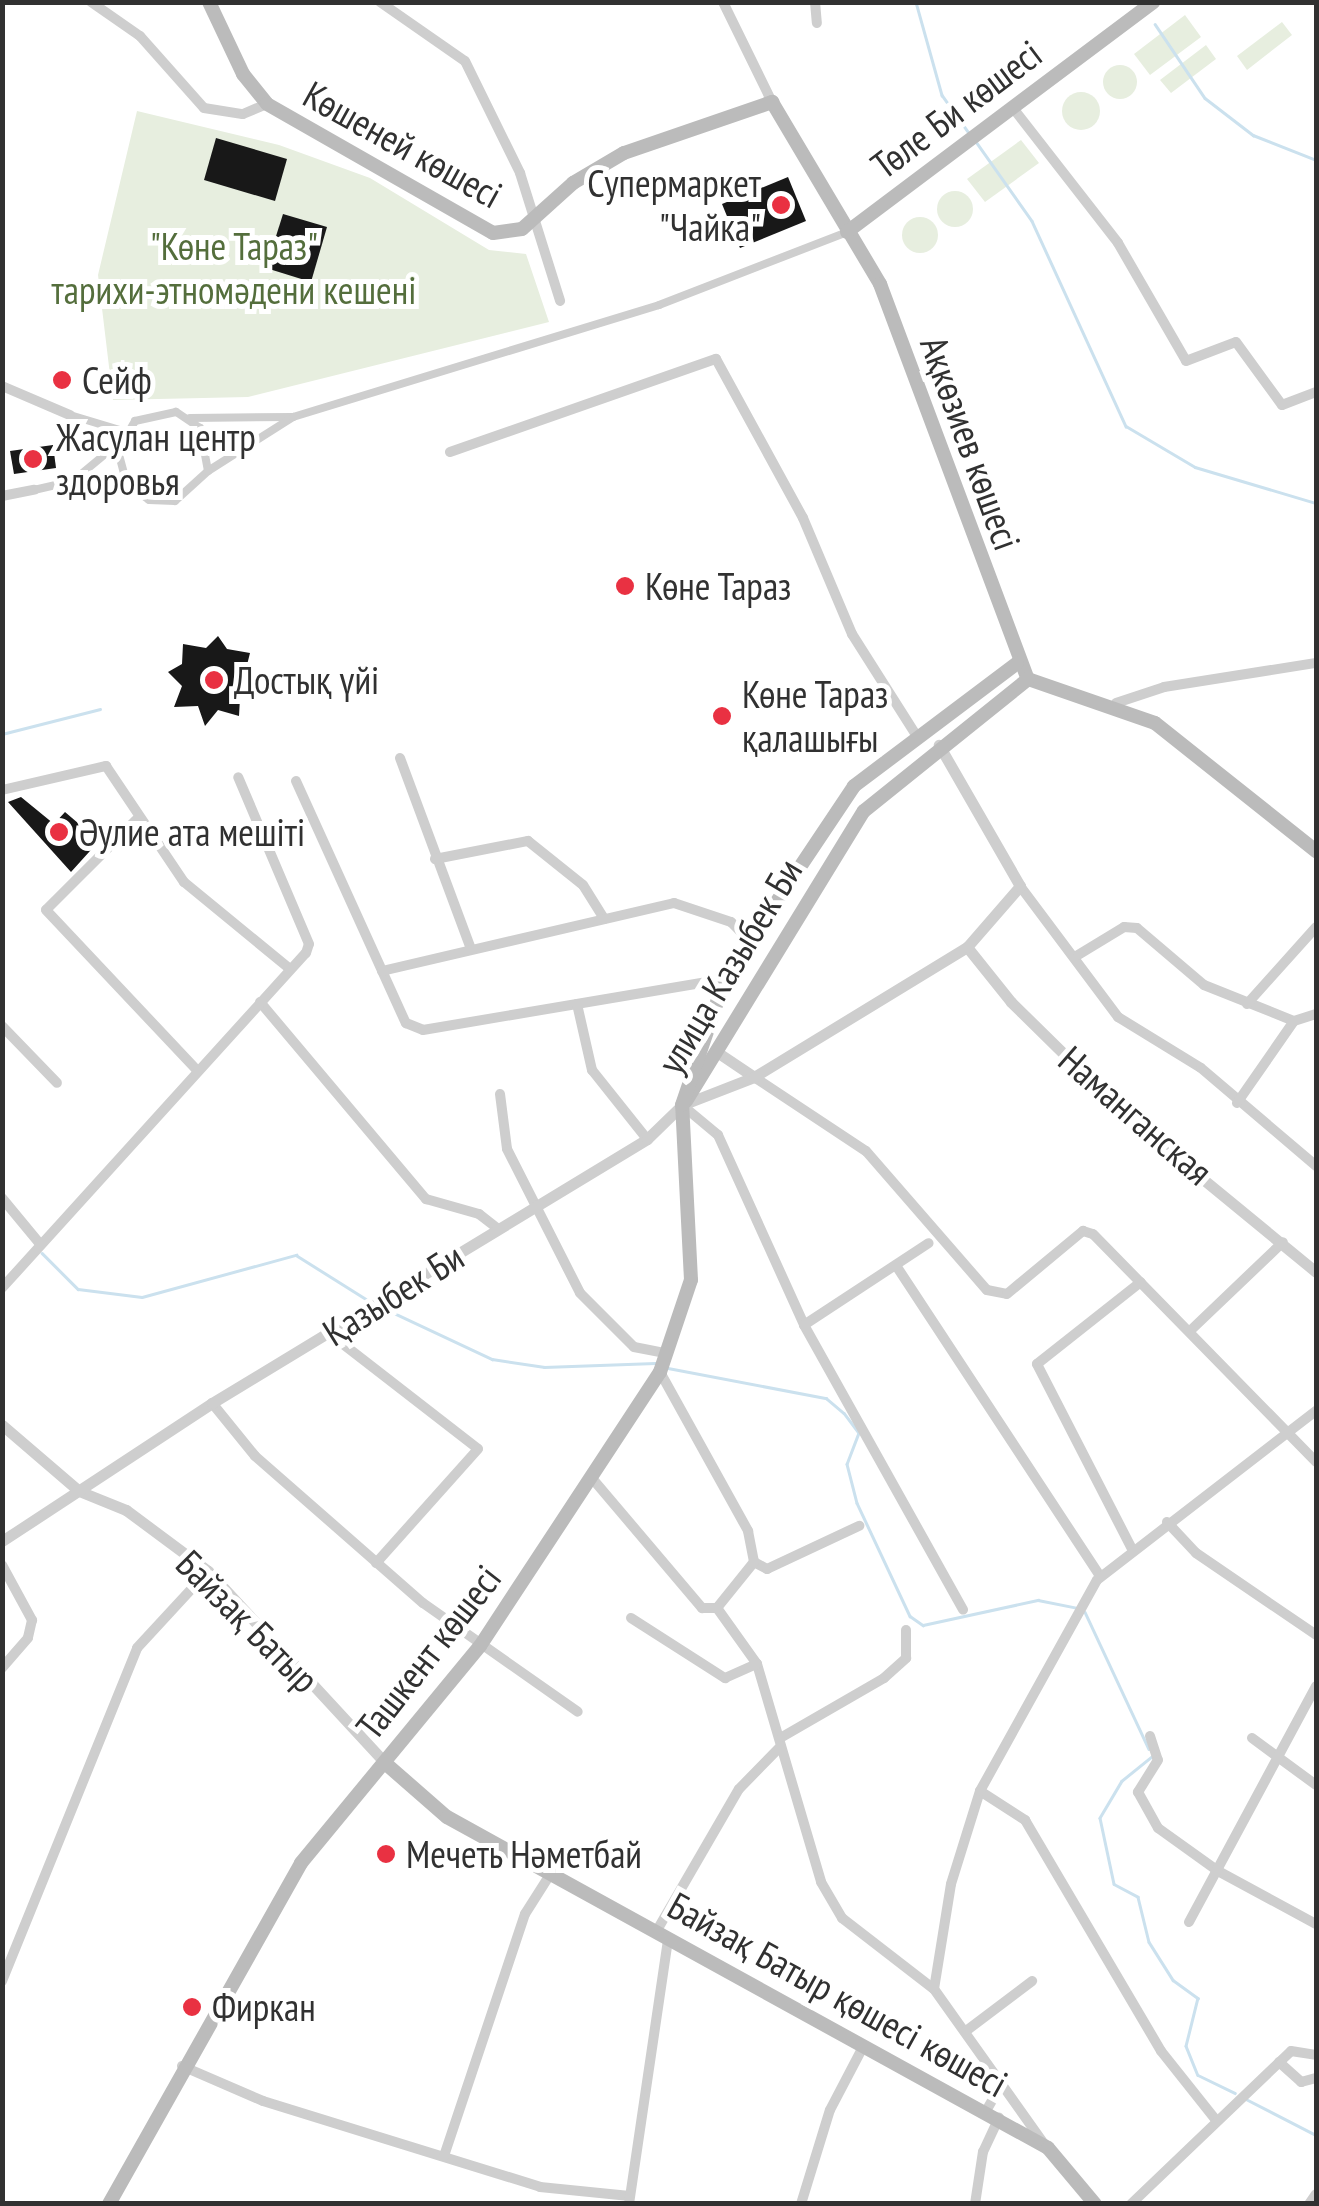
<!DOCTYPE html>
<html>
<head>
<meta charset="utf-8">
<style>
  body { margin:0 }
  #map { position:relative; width:1319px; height:2206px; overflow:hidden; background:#fff; font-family:"PT Sans Narrow",sans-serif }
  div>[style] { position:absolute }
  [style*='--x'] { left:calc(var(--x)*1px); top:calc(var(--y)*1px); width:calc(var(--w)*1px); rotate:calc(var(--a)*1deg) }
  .green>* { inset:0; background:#e7eedf }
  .round { border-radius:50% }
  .stream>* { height:2.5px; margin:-1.25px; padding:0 1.25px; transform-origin:1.25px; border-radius:1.25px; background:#cbe1ee }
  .building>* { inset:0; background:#181818 }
  .pedestrian>* { height:8px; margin:-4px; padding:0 4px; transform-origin:4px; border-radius:4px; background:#cecece }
  .minor>* { height:10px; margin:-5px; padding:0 5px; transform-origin:5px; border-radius:5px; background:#cecece }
  .tertiary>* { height:11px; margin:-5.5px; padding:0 5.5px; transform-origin:5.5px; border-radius:5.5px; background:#cecece }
  .secondary>* { height:14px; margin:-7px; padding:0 7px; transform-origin:7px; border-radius:7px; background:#bbb }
  .dots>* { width:28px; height:28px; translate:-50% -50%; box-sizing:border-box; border:5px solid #fff; border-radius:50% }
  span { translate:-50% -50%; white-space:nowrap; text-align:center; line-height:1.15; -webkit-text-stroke:10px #fff; paint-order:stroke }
  .street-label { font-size:38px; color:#313131 }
  .poi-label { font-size:38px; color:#313131 }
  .right { translate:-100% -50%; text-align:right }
  .left { translate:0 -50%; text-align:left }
  .park-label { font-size:38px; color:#546e3c }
  .frame { position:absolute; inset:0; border:5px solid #313131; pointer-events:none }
</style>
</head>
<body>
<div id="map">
  <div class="green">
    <div style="clip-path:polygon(1185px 15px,1201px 37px,1150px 75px,1134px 54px)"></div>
    <div style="clip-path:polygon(1282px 22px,1292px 35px,1247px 70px,1237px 56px)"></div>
    <div style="clip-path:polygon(1206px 45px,1216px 59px,1171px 93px,1160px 80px)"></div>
    <div class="round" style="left:1103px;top:65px;width:34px;height:34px"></div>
    <div class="round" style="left:1062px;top:92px;width:38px;height:38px"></div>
    <div style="clip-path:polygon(137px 111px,279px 145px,370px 178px,489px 250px,526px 254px,549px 322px,248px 397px,113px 400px,98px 275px)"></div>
    <div style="clip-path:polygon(1021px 140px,1039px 163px,985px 202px,967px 179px)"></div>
    <div class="round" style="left:937px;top:191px;width:36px;height:36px"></div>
    <div class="round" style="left:902px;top:217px;width:36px;height:36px"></div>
  </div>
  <div class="stream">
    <div style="--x:916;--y:2;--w:97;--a:74.4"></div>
    <div style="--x:942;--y:95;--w:47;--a:54.6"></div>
    <div style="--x:1139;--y:2;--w:1;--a:90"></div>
    <div style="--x:1155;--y:24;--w:89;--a:56"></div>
    <div style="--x:1205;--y:98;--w:61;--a:37.6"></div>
    <div style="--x:1253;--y:135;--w:68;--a:21.6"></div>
    <div style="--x:977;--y:143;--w:95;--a:54.8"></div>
    <div style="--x:1032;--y:221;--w:226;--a:65.4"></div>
    <div style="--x:1126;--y:426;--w:80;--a:30.7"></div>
    <div style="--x:1195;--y:467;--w:126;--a:16.6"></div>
    <div style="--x:2;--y:734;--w:101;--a:-14.3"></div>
    <div style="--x:42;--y:1253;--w:51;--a:45"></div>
    <div style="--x:78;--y:1289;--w:64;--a:7.1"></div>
    <div style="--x:142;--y:1297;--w:160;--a:-15.3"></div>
    <div style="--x:296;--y:1255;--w:86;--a:32.2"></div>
    <div style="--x:381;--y:1307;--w:123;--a:25.1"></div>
    <div style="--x:492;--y:1359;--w:53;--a:8.7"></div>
    <div style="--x:544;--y:1367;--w:111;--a:-2.1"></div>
    <div style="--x:668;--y:1368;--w:161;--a:10.8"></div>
    <div style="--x:826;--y:1398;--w:23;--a:40"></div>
    <div style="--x:844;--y:1413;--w:25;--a:53"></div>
    <div style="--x:859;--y:1433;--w:33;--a:111"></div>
    <div style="--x:847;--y:1464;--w:40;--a:75.6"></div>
    <div style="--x:857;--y:1503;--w:125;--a:64.9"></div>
    <div style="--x:910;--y:1616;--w:16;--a:35"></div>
    <div style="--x:923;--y:1625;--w:118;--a:-12.3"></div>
    <div style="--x:1038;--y:1600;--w:41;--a:11.3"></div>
    <div style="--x:1085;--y:1612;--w:151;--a:65"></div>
    <div style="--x:1153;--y:1756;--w:40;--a:141"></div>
    <div style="--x:1122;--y:1781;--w:43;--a:120.7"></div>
    <div style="--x:1100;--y:1818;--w:67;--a:78"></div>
    <div style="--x:1114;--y:1884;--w:27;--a:28"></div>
    <div style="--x:1138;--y:1897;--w:46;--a:76.3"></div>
    <div style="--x:1149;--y:1942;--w:45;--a:57.7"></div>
    <div style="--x:1173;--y:1980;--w:31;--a:36"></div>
    <div style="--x:1198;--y:1998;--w:49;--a:104"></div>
    <div style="--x:1186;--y:2046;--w:31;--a:68"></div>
    <div style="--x:1198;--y:2075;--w:41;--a:25.9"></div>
    <div style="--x:1246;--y:2099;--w:79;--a:27.2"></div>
  </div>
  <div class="building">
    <div style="clip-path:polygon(216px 138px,287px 159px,275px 201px,204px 180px)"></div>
    <div style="clip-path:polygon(788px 177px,806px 221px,740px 248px,722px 204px)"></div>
    <div style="clip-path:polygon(283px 214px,327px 227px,311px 282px,266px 268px)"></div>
    <div style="clip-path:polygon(53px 445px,56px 468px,14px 474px,10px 451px)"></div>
    <div style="clip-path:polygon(218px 636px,227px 649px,250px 653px,245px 673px,258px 686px,240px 698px,239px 716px,218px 710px,205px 726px,198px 706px,174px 707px,182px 686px,168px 672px,182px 664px,183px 644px,206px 648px)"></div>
    <div style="clip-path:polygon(21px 797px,54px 824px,65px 812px,99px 841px,71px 872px,8px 802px)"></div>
  </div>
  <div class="pedestrian">
    <div style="--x:70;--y:415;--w:59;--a:16.9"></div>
    <div style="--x:190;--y:418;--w:103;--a:-0.6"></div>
    <div style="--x:208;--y:471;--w:101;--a:-32.4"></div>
    <div style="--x:293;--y:417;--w:383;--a:-17"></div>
    <div style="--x:659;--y:305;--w:202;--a:-21.2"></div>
    <div style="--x:74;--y:480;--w:61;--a:-39.7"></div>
    <div style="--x:34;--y:490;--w:40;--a:-13"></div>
    <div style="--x:73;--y:481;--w:54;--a:3.2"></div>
    <div style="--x:127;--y:484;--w:27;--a:36"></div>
    <div style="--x:149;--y:500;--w:26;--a:2"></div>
    <div style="--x:175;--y:501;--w:45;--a:-42.3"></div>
    <div style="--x:208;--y:471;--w:44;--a:-100.5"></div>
    <div style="--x:200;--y:428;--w:29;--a:-146"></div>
    <div style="--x:176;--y:412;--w:42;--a:167.6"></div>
    <div style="--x:135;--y:421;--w:34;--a:120"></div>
    <div style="--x:118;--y:451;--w:34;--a:75"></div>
  </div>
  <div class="minor">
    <div style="--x:91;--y:2;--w:60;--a:34.8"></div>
    <div style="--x:140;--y:36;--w:96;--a:48.4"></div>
    <div style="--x:204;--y:108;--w:39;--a:9"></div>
    <div style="--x:243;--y:114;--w:26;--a:-23"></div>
    <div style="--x:380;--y:2;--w:103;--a:34.8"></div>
    <div style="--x:465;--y:61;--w:125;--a:63.8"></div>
    <div style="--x:520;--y:173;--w:134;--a:72.6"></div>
    <div style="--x:723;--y:2;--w:111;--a:63.9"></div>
    <div style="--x:815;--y:2;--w:21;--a:85"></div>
    <div style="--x:1013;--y:108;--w:171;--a:52.1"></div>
    <div style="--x:1118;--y:243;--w:136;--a:60"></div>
    <div style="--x:1186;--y:361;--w:53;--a:-20.8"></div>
    <div style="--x:1236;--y:342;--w:78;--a:53.9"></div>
    <div style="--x:1282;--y:405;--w:36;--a:-21"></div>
    <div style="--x:2;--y:386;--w:74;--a:23.1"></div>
    <div style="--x:450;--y:452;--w:282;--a:-19.3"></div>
    <div style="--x:716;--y:359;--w:181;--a:61.3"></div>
    <div style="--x:803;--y:518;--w:126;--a:67.1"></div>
    <div style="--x:852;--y:634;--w:120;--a:57.6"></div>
    <div style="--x:2;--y:496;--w:33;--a:-11"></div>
    <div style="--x:1116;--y:703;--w:51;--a:-18.4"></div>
    <div style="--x:1164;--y:687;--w:154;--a:-9"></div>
    <div style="--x:400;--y:758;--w:201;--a:69.6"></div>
    <div style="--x:296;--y:781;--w:266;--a:65.6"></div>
    <div style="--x:406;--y:1023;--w:18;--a:22"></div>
    <div style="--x:423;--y:1030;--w:306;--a:-9.6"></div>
    <div style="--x:2;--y:790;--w:107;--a:-13"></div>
    <div style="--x:106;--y:766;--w:140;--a:56.1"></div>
    <div style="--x:184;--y:882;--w:137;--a:39.4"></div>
    <div style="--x:136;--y:820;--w:127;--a:135"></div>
    <div style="--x:46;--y:910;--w:219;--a:46.7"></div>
    <div style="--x:435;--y:859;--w:95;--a:-11"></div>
    <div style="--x:528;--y:841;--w:70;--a:38.7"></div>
    <div style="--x:583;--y:885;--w:40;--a:58"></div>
    <div style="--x:1020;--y:886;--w:164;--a:53.2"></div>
    <div style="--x:1118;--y:1017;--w:97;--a:31.6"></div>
    <div style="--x:1201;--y:1068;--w:151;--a:40.4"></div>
    <div style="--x:1078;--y:955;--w:54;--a:-31.3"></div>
    <div style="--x:1124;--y:927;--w:13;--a:4"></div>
    <div style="--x:1137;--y:928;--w:88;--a:40.4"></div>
    <div style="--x:1204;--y:985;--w:97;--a:21.8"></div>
    <div style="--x:382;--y:971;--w:300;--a:-13.1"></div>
    <div style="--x:674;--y:903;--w:60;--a:18.4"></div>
    <div style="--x:731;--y:922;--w:27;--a:45"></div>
    <div style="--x:260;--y:1002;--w:258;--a:49.9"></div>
    <div style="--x:426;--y:1199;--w:55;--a:15.8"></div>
    <div style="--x:479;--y:1214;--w:23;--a:38"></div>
    <div style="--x:577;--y:1004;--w:68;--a:77.2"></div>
    <div style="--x:592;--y:1070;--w:88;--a:51.4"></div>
    <div style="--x:1247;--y:1004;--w:103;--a:-48.1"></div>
    <div style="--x:2;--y:1026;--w:79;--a:46"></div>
    <div style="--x:754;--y:1077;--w:134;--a:33.5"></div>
    <div style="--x:866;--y:1151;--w:184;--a:49"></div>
    <div style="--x:987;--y:1290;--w:20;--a:11"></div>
    <div style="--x:1007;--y:1294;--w:99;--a:-39.7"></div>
    <div style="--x:1083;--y:1231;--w:10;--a:17"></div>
    <div style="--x:1093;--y:1234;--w:319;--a:45.6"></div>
    <div style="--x:500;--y:1094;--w:55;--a:82.7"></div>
    <div style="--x:507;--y:1149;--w:161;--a:63.1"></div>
    <div style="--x:580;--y:1293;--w:76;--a:45"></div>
    <div style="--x:634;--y:1347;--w:32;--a:11"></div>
    <div style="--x:1237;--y:1103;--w:100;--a:-55.2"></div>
    <div style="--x:1294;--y:1021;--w:23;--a:-18"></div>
    <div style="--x:682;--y:1105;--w:47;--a:39.8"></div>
    <div style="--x:718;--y:1135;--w:209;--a:65.6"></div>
    <div style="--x:804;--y:1325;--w:326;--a:60.8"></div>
    <div style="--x:2;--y:1198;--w:60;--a:50.4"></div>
    <div style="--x:897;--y:1267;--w:370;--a:56.7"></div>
    <div style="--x:2;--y:1288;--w:452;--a:-47.8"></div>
    <div style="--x:306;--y:953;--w:9;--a:-72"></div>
    <div style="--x:309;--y:944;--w:181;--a:-113"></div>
    <div style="--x:804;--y:1325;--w:149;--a:-33.3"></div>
    <div style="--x:1191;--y:1330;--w:127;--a:-43.7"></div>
    <div style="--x:330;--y:1334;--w:187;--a:37.8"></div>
    <div style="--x:478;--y:1449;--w:153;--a:131.8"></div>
    <div style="--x:660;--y:1372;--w:182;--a:61"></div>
    <div style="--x:748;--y:1531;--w:32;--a:79"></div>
    <div style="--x:754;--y:1562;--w:15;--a:28"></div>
    <div style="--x:767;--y:1569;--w:102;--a:-25.1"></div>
    <div style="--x:212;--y:1403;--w:68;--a:50.9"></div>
    <div style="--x:255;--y:1456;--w:223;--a:41.2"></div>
    <div style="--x:423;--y:1603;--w:189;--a:35.1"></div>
    <div style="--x:591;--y:1477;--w:172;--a:49.7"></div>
    <div style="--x:702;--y:1608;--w:15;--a:0"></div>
    <div style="--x:1167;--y:1522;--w:42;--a:46.9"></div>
    <div style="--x:1196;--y:1553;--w:145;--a:34.3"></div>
    <div style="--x:1132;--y:1549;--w:208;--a:-117.2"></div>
    <div style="--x:1037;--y:1364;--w:132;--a:-38.3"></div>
    <div style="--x:754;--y:1562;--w:59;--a:128.8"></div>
    <div style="--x:717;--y:1608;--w:69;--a:54.5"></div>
    <div style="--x:757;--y:1664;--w:227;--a:73.6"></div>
    <div style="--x:821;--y:1882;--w:42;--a:59.7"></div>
    <div style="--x:842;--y:1918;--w:116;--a:37.7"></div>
    <div style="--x:934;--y:1989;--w:190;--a:54.6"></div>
    <div style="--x:2;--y:1565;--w:63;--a:61.4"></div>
    <div style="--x:32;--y:1620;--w:18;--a:103"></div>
    <div style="--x:28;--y:1638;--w:40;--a:131"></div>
    <div style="--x:631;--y:1618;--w:112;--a:32.6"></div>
    <div style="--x:725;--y:1678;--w:35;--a:-24"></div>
    <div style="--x:1150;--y:1736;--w:25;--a:72"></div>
    <div style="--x:1158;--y:1760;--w:38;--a:122"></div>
    <div style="--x:1138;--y:1792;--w:41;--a:60.9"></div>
    <div style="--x:1158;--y:1828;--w:74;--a:35.6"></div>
    <div style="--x:1218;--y:1871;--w:111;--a:28.4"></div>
    <div style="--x:782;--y:1737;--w:118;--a:-30"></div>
    <div style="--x:884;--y:1678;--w:30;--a:-42"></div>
    <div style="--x:906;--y:1658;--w:28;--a:-90"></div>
    <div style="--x:1252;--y:1738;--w:79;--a:36.3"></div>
    <div style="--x:980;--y:1791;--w:54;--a:32.8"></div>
    <div style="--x:1025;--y:1820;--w:268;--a:59.5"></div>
    <div style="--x:1161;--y:2051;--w:87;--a:51.5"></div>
    <div style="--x:1189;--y:1922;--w:268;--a:-61.7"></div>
    <div style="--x:656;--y:1932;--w:165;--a:-59.9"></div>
    <div style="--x:739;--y:1789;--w:57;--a:-45.7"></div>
    <div style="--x:2;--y:1981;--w:359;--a:-67.9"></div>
    <div style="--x:137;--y:1648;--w:105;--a:-47.3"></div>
    <div style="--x:934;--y:1989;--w:106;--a:-80.8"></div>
    <div style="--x:951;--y:1884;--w:97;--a:-72.7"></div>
    <div style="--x:980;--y:1791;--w:241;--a:-61"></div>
    <div style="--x:1097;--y:1580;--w:277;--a:-37.7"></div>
    <div style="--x:966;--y:2031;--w:83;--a:-37.1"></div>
    <div style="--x:1279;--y:2062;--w:30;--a:42"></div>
    <div style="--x:1301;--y:2082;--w:16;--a:-15"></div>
    <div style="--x:182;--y:2066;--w:88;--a:23.4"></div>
    <div style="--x:263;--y:2101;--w:290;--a:17.2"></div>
    <div style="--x:540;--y:2187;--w:90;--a:5.7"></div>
    <div style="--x:986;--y:2111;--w:30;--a:-60"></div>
    <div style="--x:444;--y:2156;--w:255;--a:-71.5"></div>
    <div style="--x:525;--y:1914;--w:49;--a:-57.6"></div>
    <div style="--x:629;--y:2204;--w:267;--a:-81.6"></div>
    <div style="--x:801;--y:2204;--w:98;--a:-72.9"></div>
    <div style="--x:830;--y:2110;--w:71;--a:-62.4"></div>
    <div style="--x:975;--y:2204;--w:53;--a:-81.3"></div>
    <div style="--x:983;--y:2152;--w:38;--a:-65"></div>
    <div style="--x:1131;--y:2204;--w:221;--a:-43.7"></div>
    <div style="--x:1291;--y:2051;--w:25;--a:9"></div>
    <div style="--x:1309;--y:2204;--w:12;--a:-55"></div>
  </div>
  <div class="tertiary">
    <div style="--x:967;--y:947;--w:70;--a:51.3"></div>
    <div style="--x:1011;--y:1002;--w:168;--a:44.5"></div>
    <div style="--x:1131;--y:1120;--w:239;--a:39.4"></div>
    <div style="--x:717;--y:1052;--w:45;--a:34"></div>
    <div style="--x:2;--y:1425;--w:101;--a:40.6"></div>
    <div style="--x:79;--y:1491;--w:51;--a:22"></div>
    <div style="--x:126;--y:1510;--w:102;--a:36.6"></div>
    <div style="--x:208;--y:1571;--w:261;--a:47.3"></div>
    <div style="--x:2;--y:1541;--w:251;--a:-33.3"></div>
    <div style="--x:212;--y:1403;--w:509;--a:-31.25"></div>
    <div style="--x:647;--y:1139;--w:49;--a:-44.2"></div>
    <div style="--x:682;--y:1105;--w:77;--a:-21.3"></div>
    <div style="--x:754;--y:1077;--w:250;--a:-31.4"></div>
    <div style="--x:967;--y:947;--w:81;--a:-49"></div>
    <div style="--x:1020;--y:886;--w:163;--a:-119.9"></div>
  </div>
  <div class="secondary">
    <div style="--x:209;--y:2;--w:80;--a:64.7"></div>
    <div style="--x:243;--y:74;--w:38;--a:51"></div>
    <div style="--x:267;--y:104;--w:260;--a:29.7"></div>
    <div style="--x:493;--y:233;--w:29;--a:-8"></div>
    <div style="--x:522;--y:229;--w:69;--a:-42"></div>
    <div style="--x:573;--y:183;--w:59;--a:-30.5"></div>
    <div style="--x:624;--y:153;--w:157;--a:-19"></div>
    <div style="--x:772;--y:102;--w:212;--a:59.3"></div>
    <div style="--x:880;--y:284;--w:422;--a:69.5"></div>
    <div style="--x:847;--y:232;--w:383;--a:-36.9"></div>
    <div style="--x:1028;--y:679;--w:134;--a:19.1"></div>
    <div style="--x:1155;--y:723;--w:206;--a:38.5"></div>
    <div style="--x:686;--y:1101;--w:340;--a:-58.5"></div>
    <div style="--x:864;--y:811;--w:211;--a:-38.8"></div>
    <div style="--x:385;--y:1763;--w:82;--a:41.1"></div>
    <div style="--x:447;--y:1817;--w:686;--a:28.84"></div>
    <div style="--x:1048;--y:2148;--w:73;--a:50"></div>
    <div style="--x:109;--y:2204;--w:391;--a:-60.6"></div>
    <div style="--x:301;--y:1863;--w:281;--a:-50.5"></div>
    <div style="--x:480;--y:1646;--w:328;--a:-56.7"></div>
    <div style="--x:660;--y:1372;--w:97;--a:-71.4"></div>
    <div style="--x:691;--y:1280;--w:175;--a:-92.9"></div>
    <div style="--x:682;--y:1105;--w:133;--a:-71.2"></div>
    <div style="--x:725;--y:979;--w:232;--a:-56.2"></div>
    <div style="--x:854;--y:786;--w:204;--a:-37"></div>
  </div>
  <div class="dots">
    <div style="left:781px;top:205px;background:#e93142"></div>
    <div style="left:62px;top:380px;background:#e93142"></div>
    <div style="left:33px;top:459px;background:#e93142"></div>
    <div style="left:625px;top:586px;background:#e93142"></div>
    <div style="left:214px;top:680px;background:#e93142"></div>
    <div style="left:722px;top:716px;background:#e93142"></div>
    <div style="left:59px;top:832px;background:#e93142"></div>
    <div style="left:386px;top:1854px;background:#e93142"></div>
    <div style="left:192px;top:2007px;background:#e93142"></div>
  </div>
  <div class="street-label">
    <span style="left:956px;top:109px;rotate:-37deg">Төле Би көшесі</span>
    <span style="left:403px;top:144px;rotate:29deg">Көшеней көшесі</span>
    <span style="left:971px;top:443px;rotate:70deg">Ақкөзиев көшесі</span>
    <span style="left:729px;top:966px;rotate:-59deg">улица Казыбек Би</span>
    <span style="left:1136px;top:1115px;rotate:41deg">Наманганская</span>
    <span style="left:393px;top:1294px;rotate:-32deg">Қазыбек Би</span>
    <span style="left:248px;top:1621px;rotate:45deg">Байзақ Батыр</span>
    <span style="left:428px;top:1652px;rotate:-52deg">Ташкент көшесі</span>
    <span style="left:838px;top:1994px;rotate:29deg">Байзақ Батыр қөшесі көшесі</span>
  </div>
  <div class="poi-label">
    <span class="right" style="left:761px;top:205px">Супермаркет<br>"Чайка"</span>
    <span class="left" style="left:82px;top:380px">Сейф</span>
    <span class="left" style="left:56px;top:459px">Жасулан центр<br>здоровья</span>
    <span class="left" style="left:645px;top:586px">Көне Тараз</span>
    <span class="left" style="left:234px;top:680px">Достық үйі</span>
    <span class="left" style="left:742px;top:716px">Көне Тараз<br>қалашығы</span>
    <span class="left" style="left:79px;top:832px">Әулие ата мешіті</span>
    <span class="left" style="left:406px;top:1854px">Мечеть Нәметбай</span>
    <span class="left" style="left:212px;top:2007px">Фиркан</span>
  </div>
  <div class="park-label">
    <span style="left:234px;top:268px">"Көне Тараз"<br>тарихи-этномәдени кешені</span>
  </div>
  <div class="frame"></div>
</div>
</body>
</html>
